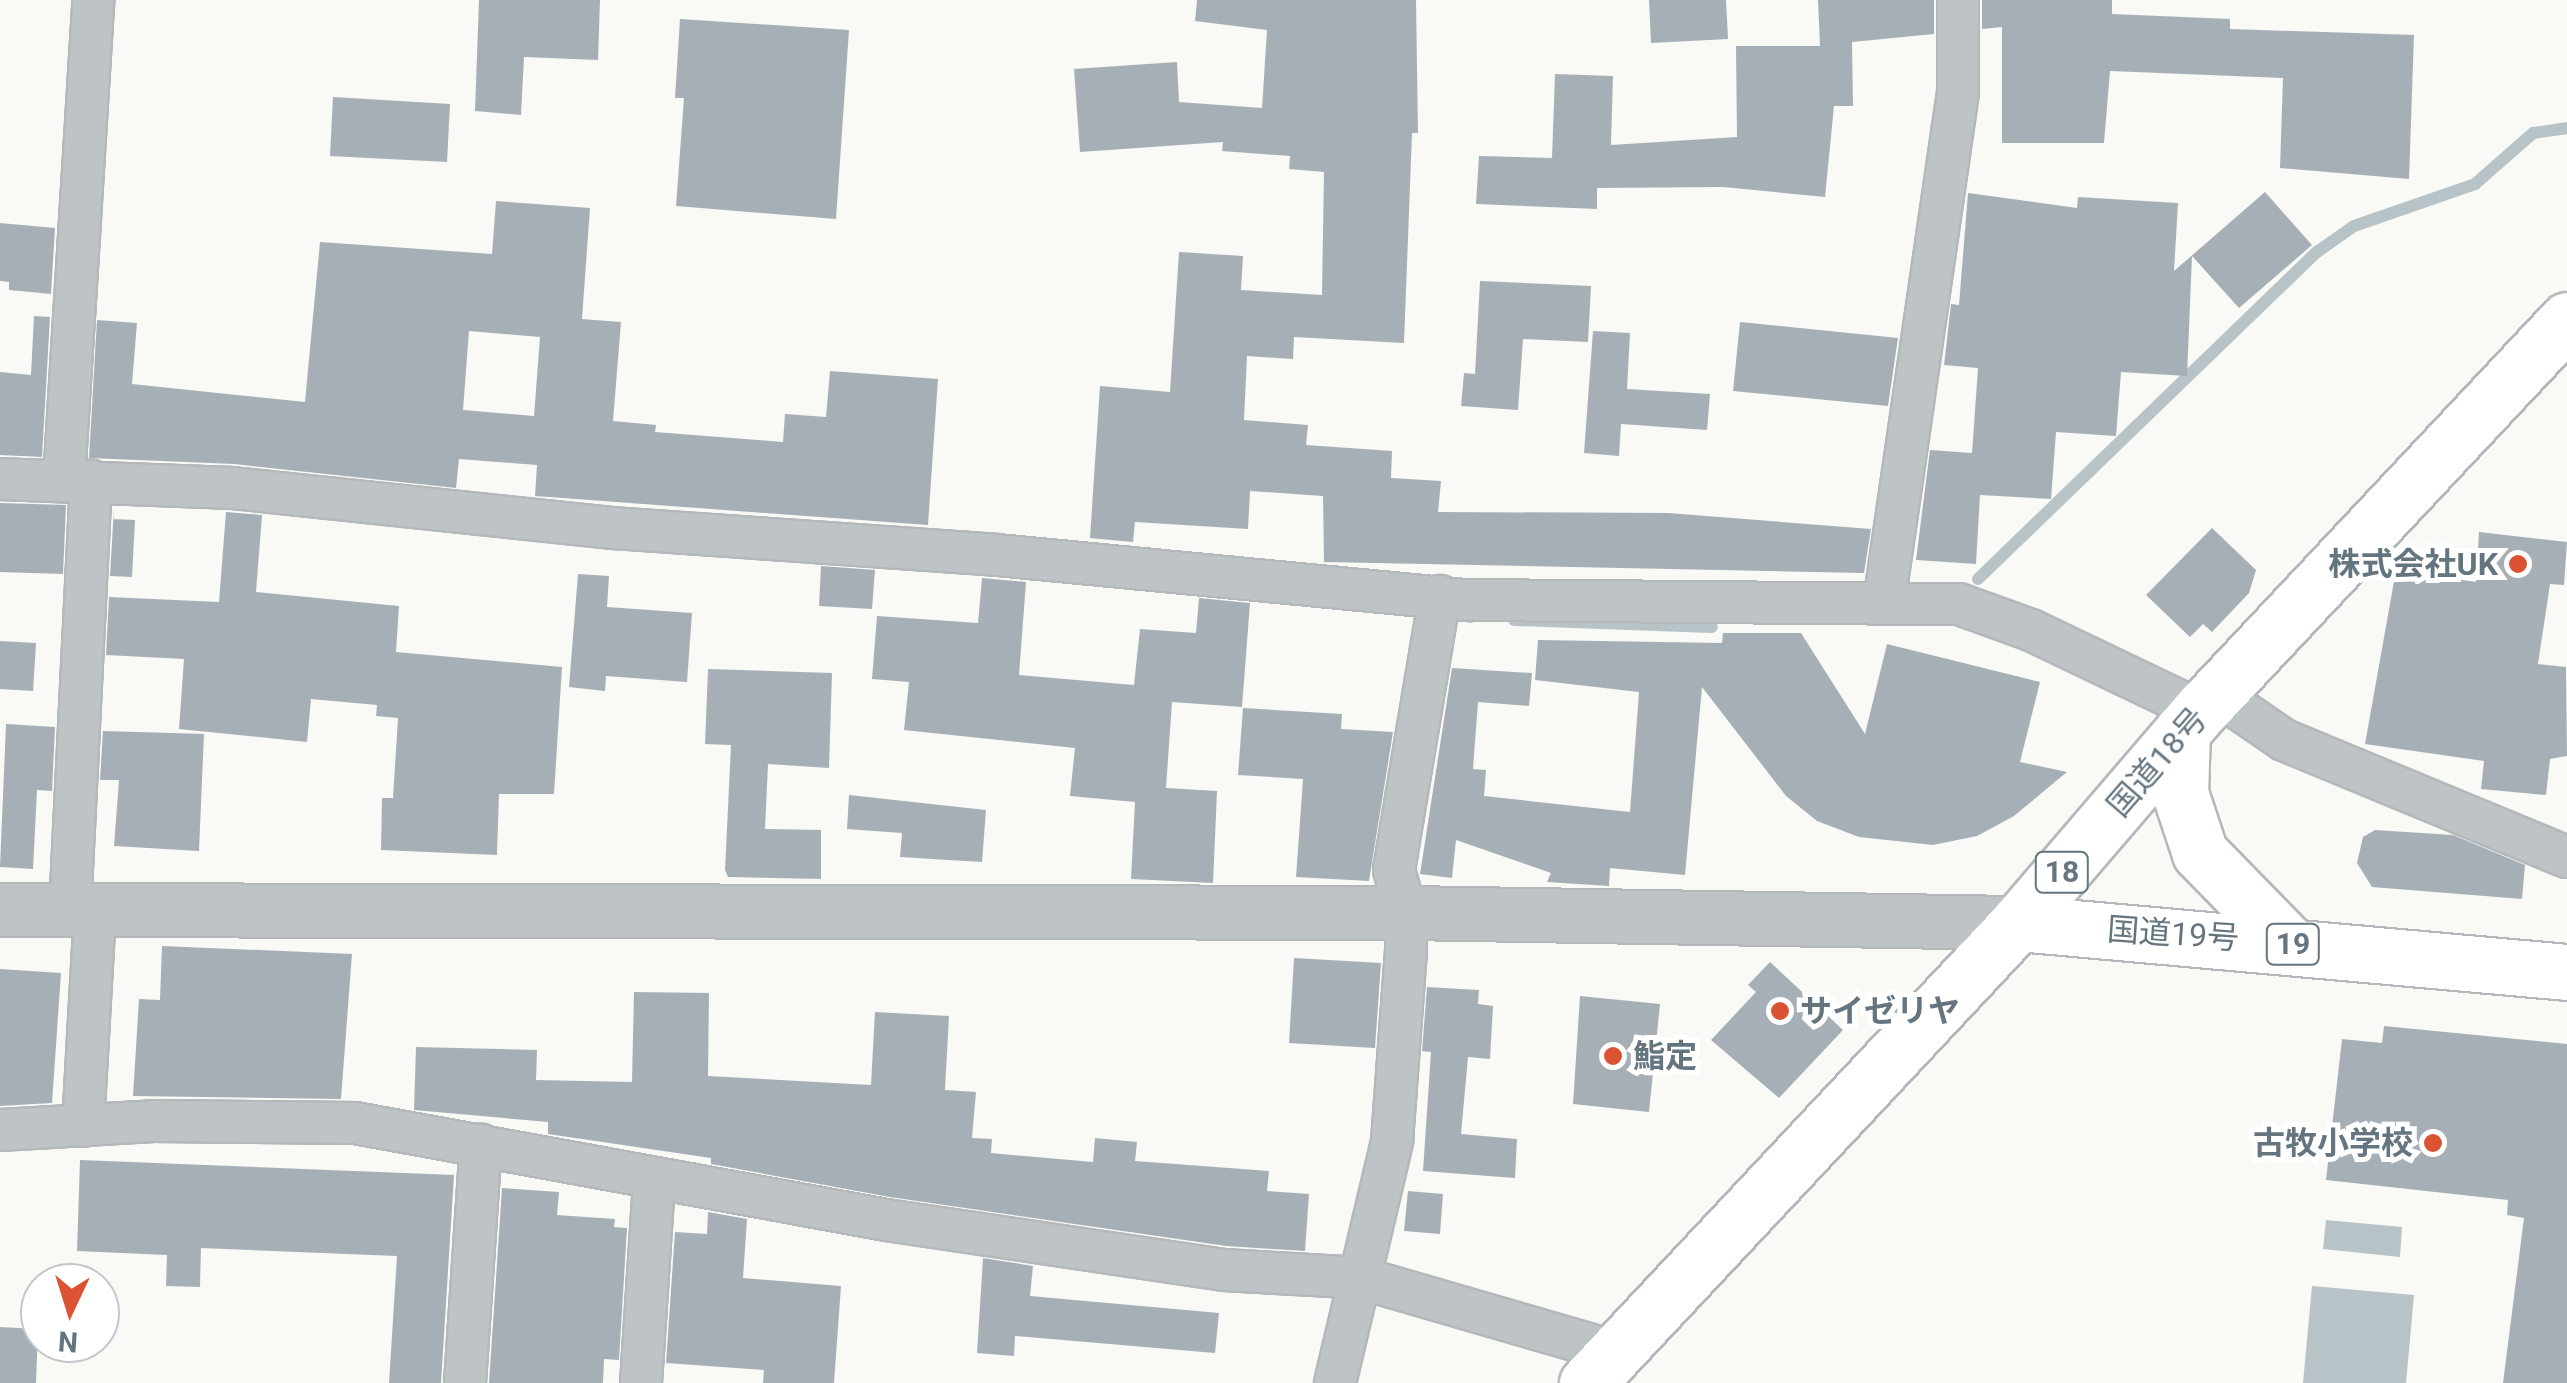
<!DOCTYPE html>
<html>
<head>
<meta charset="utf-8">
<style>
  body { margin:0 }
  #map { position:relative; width:2567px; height:1383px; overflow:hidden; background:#f9f9f6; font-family:Roboto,"Noto Sans JP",sans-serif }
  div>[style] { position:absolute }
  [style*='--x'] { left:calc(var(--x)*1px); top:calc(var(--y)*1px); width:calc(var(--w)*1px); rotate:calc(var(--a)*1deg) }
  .water>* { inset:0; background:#b7c3c7 }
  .stream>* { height:12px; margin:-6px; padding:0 6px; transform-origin:6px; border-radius:6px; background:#b7c3c7 }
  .building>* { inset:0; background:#a7afb6 }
  .roads { filter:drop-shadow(2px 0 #b4b8bb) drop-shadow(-2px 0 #b4b8bb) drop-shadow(0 2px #b4b8bb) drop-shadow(0 -2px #b4b8bb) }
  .minor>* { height:40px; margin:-20px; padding:0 20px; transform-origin:20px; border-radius:20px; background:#bec3c6 }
  .tertiary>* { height:52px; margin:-26px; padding:0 26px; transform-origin:26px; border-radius:26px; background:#bec3c6 }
  .trunk>* { height:55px; margin:-27.5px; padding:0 27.5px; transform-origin:27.5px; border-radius:27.5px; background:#fff }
  .dots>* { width:28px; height:28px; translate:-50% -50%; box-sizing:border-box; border:5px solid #fff; border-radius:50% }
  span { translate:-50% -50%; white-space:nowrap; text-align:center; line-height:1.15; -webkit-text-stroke:10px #fff; paint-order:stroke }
  .shield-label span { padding:2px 8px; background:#fff; border:2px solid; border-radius:8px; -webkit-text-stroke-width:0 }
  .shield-label { font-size:30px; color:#657580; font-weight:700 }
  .poi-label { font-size:32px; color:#657580; font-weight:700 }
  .right { translate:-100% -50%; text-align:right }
  .left { translate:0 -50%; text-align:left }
  .street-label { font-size:32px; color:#657580 }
  .north { position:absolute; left:20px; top:1263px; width:100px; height:100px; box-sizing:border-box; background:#fff; border:2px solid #c1c8cc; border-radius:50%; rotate:184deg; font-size:28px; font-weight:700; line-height:40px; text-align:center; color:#657580 }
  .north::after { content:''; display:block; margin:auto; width:35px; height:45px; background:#dc5333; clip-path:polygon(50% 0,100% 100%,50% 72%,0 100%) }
</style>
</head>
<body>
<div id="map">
  <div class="water">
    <div style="clip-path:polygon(2326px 1220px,2402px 1227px,2400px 1257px,2323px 1249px)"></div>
    <div style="clip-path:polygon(2312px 1286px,2414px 1295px,2406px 1383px,2303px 1383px)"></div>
  </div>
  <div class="stream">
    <div style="--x:1978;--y:579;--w:471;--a:-44"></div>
    <div style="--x:2317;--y:252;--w:45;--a:-35.1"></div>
    <div style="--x:2354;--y:226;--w:128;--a:-19.1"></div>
    <div style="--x:2475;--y:184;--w:77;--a:-41.3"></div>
    <div style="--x:2533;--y:133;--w:34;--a:-8"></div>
    <div style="--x:1514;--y:620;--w:198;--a:2"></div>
  </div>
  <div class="building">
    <div style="clip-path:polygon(479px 0,600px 0,598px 60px,524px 57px,521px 115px,475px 111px)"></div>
    <div style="clip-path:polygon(1197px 0,1416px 0,1418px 133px,1412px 133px,1404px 343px,1294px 337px,1293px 359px,1247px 356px,1244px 420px,1308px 425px,1306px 445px,1392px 451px,1391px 478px,1441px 481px,1438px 512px,1668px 513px,1871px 529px,1864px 573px,1324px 562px,1323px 496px,1250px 491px,1248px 529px,1135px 522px,1133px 542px,1090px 538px,1100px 386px,1170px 392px,1179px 252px,1243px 256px,1241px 290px,1322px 295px,1324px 172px,1289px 169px,1290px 156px,1222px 151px,1223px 142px,1080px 152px,1074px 69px,1177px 62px,1179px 102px,1262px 108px,1267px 30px,1195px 21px)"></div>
    <div style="clip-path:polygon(1649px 0,1726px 0,1728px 39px,1651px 43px)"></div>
    <div style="clip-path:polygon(1818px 0,1934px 0,1934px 34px,1852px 42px,1853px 106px,1834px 106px,1825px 197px,1723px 187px,1597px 188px,1597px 209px,1476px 204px,1479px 156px,1552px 158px,1555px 74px,1613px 76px,1611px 145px,1737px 137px,1736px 46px,1820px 46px)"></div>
    <div style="clip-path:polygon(1982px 0,2112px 0,2112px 14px,2230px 19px,2230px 29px,2414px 35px,2409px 179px,2280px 168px,2283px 78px,2110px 71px,2104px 143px,2002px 143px,2002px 27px,1982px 29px)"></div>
    <div style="clip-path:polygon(680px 19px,849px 30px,836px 219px,676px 206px,684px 98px,675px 98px)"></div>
    <div style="clip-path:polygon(333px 97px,450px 104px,447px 162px,330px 156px)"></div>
    <div style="clip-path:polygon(2265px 192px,2312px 245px,2239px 308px,2192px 256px,2187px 376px,2121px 372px,2116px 436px,2056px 432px,2051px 499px,1980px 495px,1976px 564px,1916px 560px,1930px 450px,1972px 453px,1978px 368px,1944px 365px,1951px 304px,1959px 305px,1968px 193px,2077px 208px,2078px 197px,2178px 203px,2174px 271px)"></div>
    <div style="clip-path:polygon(evenodd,496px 201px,590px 208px,582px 319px,621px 322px,613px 421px,656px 425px,655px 432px,783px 442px,785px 414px,826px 417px,830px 371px,938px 379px,928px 525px,535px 496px,537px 465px,459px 459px,456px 488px,234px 464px,89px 458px,97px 320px,137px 323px,132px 384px,305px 402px,320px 242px,492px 254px,496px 201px,469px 331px,540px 337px,534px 416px,463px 410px,469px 331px)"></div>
    <div style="clip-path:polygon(0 223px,55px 228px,51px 294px,9px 290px,9px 282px,0 281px)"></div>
    <div style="clip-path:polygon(1480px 281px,1591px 286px,1588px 342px,1523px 339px,1518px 410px,1461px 406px,1464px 373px,1475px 374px)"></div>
    <div style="clip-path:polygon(34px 316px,50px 317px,42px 457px,0 455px,0 372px,31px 375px)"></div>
    <div style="clip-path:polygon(1740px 322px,1898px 338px,1888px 406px,1733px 391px)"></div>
    <div style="clip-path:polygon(1593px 331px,1630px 333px,1627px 389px,1710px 394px,1707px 430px,1621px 424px,1619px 456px,1584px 453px)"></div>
    <div style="clip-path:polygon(0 503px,66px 505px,63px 574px,0 572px)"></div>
    <div style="clip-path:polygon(114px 507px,113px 519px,135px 520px,132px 577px,110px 576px)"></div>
    <div style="clip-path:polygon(226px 512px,262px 515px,256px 592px,399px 606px,396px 652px,562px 667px,554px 794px,499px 794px,497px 855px,381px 850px,382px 798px,393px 798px,398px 718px,376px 716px,377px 705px,311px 699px,307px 742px,179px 729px,184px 659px,106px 655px,109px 597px,219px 602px)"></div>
    <div style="clip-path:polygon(2212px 528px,2256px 570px,2249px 593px,2212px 632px,2203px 624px,2190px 637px,2146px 595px)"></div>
    <div style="clip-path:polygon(2479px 532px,2567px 542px,2564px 585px,2550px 584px,2538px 664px,2566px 667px,2567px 756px,2550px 759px,2546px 795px,2481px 789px,2484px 761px,2365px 744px,2396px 570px,2476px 582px)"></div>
    <div style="clip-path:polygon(821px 566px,875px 570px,872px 609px,819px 606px)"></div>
    <div style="clip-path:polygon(578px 574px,609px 576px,607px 607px,692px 613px,687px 682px,606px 676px,605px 691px,569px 687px)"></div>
    <div style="clip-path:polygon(982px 578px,1026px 582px,1019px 675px,1134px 685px,1140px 629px,1196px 633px,1199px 598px,1250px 603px,1242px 707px,1172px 702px,1166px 788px,1217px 791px,1213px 883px,1131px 879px,1135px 802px,1070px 796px,1075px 748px,904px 730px,909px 682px,872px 679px,877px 616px,978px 623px)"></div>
    <div style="clip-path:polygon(1723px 633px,1801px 633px,1865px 734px,1887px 644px,2040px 682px,2020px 762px,2067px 772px,2014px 816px,1977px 836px,1933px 845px,1859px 837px,1817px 821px,1786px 796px,1702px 687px,1685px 875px,1610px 868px,1609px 886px,1547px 882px,1551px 873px,1456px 840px,1452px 878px,1420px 874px,1452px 668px,1532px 673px,1529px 706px,1478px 702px,1473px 769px,1486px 770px,1484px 796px,1630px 812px,1639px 692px,1535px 680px,1538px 640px,1722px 643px)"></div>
    <div style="clip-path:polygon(0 641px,36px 643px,33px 691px,0 689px)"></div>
    <div style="clip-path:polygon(708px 669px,832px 673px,829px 768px,768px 764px,765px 829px,821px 830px,821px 879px,728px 877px,725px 870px,731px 745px,705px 744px)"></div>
    <div style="clip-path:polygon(1243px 708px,1342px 714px,1341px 729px,1393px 732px,1369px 881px,1296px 877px,1303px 779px,1238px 775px)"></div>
    <div style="clip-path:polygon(6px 724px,55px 727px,52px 791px,37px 790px,33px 869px,0 867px)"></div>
    <div style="clip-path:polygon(103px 731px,204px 734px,199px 851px,114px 846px,119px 780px,100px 780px)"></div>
    <div style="clip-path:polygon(849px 795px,986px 810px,982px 862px,900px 857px,902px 833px,847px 829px)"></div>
    <div style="clip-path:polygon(2375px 830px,2453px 835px,2525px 865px,2522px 899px,2372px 887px,2357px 863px,2363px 837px)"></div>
    <div style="clip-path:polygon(162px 946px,352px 954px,341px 1099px,133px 1096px,139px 999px,160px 1000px)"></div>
    <div style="clip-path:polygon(1294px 958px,1381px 963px,1375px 1048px,1289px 1043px)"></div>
    <div style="clip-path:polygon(1770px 962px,1843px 1030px,1779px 1098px,1711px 1040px,1756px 992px,1748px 985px)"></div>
    <div style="clip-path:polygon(0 969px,61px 973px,52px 1103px,0 1106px)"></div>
    <div style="clip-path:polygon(1427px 987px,1479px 990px,1478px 1004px,1493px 1006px,1490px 1059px,1468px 1057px,1461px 1134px,1517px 1139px,1515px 1178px,1423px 1171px,1431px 1052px,1422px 1051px)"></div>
    <div style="clip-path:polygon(634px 992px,709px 993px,708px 1076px,871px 1085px,875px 1012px,949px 1016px,945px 1090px,976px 1092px,972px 1138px,992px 1139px,991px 1153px,1093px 1162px,1095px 1138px,1137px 1142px,1135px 1161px,1269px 1171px,1267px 1191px,1309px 1194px,1305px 1251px,1226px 1246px,890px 1197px,711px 1164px,711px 1158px,548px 1134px,548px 1122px,414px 1110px,416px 1047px,537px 1050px,536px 1080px,632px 1082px)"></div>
    <div style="clip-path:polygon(1580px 996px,1660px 1004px,1649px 1112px,1573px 1104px)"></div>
    <div style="clip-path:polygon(2384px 1026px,2567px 1044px,2567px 1383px,2503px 1383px,2524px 1218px,2507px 1215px,2508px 1200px,2326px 1180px,2342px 1039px,2382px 1043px)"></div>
    <div style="clip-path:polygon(80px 1160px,454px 1175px,441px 1383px,389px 1383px,397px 1256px,201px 1248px,200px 1287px,166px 1286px,167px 1255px,77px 1251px)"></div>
    <div style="clip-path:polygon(502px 1188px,559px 1192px,557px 1215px,615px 1219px,614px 1227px,627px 1228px,619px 1360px,604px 1359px,603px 1383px,489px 1383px)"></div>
    <div style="clip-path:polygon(1408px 1191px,1443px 1194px,1440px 1234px,1404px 1231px)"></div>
    <div style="clip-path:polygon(708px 1212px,747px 1219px,743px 1278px,841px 1286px,834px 1383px,763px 1383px,764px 1370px,666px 1363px,675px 1232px,707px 1234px)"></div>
    <div style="clip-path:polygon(983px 1258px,1033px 1266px,1030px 1296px,1219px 1313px,1215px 1353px,1015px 1336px,1014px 1356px,977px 1353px)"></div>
    <div style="clip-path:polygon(0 1327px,38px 1329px,36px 1383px,0 1383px)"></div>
  </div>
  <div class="roads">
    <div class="minor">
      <div style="--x:0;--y:479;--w:232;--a:2.2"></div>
      <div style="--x:232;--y:488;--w:383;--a:6"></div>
      <div style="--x:613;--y:528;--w:385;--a:4"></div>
      <div style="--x:997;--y:555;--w:473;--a:5.5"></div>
      <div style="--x:1468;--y:600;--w:491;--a:0.5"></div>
      <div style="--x:1959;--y:604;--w:77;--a:19.9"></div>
      <div style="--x:2031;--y:630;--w:187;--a:25.6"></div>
      <div style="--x:64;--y:481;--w:482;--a:-86.5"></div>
      <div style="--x:1884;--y:603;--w:516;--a:-81.76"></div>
      <div style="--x:1958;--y:92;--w:92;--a:-90"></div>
      <div style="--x:2217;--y:694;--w:81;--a:34.5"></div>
      <div style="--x:2284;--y:740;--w:306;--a:22.5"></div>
      <div style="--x:70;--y:910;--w:430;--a:-87.2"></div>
      <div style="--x:83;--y:1126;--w:216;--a:-86.8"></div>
      <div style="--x:0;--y:1130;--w:154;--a:-3.3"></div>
      <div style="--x:154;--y:1121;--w:201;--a:0.6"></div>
      <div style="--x:355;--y:1123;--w:540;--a:10.35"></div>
      <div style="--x:886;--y:1220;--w:342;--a:8.4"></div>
      <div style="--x:1224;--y:1270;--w:137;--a:3.3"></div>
      <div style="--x:1361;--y:1278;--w:266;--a:16.2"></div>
      <div style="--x:465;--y:1383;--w:239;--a:-86.2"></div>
      <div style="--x:641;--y:1383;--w:200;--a:-86.3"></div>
      <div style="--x:1335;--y:1383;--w:249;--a:-76.7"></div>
      <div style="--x:1392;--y:1141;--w:190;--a:-85.8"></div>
      <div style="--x:1406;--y:952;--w:39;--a:-90"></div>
      <div style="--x:1406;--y:913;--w:45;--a:-105.6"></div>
      <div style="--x:1394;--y:870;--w:278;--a:-80.5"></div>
    </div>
    <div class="tertiary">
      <div style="--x:0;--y:910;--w:1406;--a:0.12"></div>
      <div style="--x:1406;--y:913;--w:612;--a:0.94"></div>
    </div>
    <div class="trunk">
      <div style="--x:2182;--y:731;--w:62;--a:91.8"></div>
      <div style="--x:2180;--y:793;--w:63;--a:71.6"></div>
      <div style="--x:2200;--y:853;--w:127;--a:45.6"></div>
      <div style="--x:2018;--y:923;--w:551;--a:5.1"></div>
      <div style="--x:1587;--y:1383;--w:630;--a:-46.86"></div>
      <div style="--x:2018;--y:923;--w:279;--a:-49.4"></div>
      <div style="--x:2200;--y:711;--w:536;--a:-46.81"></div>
    </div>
  </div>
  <div class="dots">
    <div style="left:2518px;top:564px;background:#dc5333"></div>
    <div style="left:1780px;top:1011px;background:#dc5333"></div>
    <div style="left:1613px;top:1056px;background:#dc5333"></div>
    <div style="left:2433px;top:1143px;background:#dc5333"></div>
  </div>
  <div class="shield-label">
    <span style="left:2062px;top:872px">18</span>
    <span style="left:2293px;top:944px">19</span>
  </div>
  <div class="poi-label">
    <span class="right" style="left:2498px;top:564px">株式会社UK</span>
    <span class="left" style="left:1800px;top:1011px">サイゼリヤ</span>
    <span class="left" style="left:1633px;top:1056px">鮨定</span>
    <span class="right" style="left:2413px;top:1143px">古牧小学校</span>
  </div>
  <div class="street-label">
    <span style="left:2157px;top:762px;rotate:-49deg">国道18号</span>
    <span style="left:2173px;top:934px;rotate:4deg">国道19号</span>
  </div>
  <div class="north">N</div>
</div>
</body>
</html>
